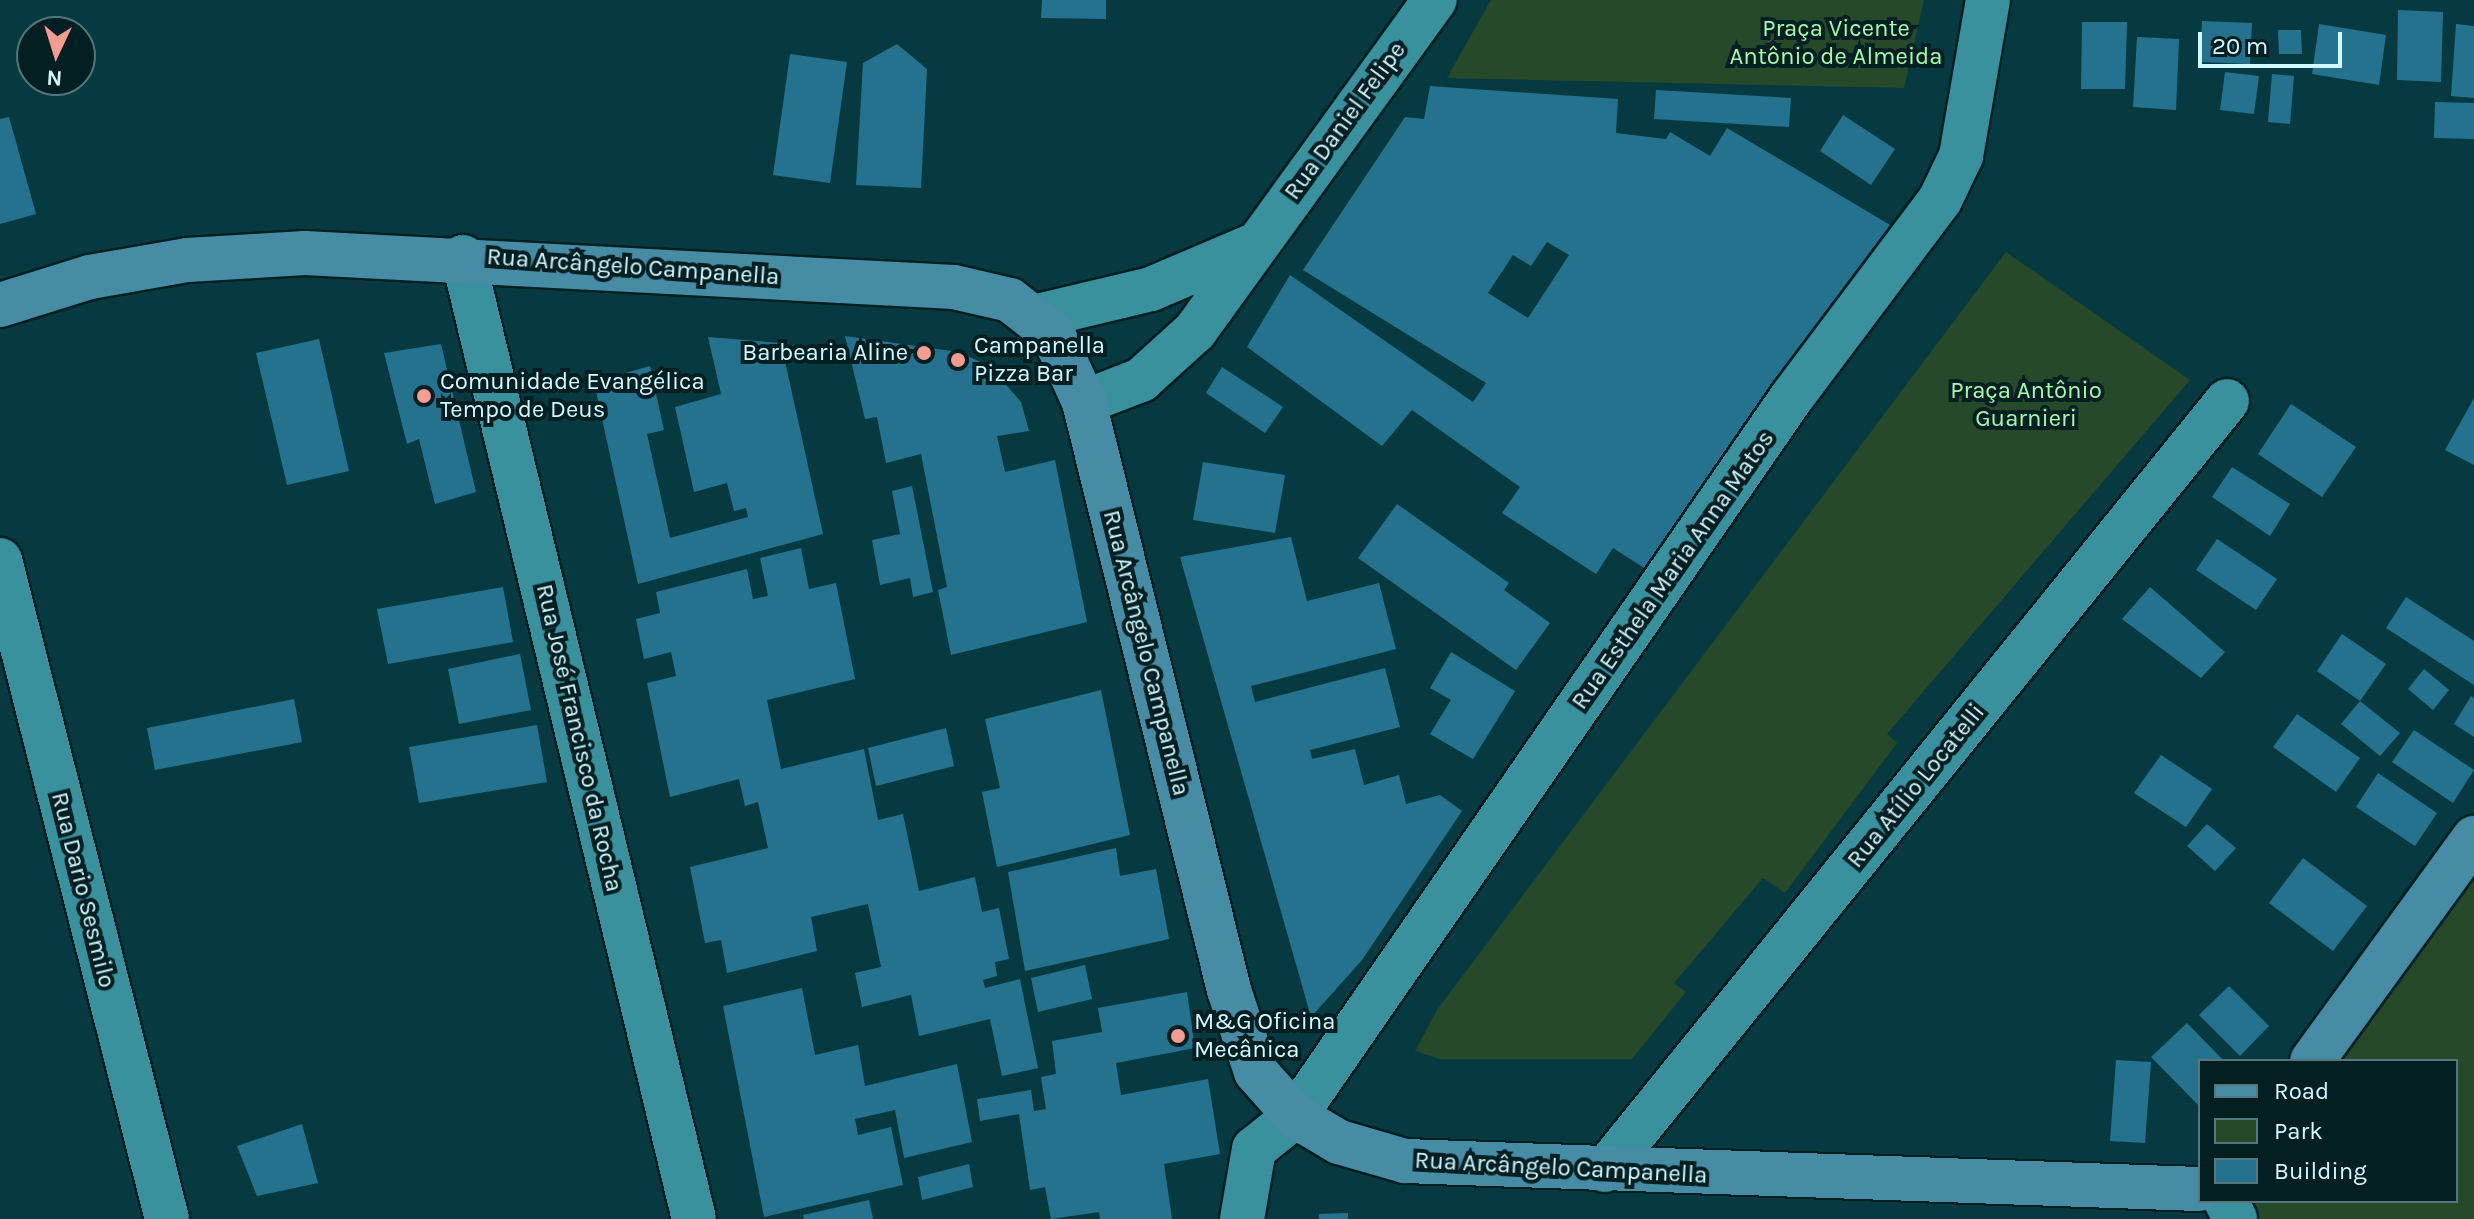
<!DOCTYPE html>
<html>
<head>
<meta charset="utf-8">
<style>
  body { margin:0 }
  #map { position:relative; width:2474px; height:1219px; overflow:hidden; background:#073a40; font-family:Karla,sans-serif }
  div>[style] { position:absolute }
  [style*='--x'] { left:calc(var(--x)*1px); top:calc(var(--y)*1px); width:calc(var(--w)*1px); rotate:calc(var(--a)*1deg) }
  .green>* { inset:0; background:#26492a }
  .building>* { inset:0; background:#25728f }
  .roads { filter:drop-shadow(2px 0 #031f22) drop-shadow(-2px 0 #031f22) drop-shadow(0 2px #031f22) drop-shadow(0 -2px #031f22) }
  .street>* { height:44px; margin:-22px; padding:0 22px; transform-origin:22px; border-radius:22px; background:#38919d }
  .secondary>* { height:44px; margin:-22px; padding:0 22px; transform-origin:22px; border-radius:22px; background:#478ca5 }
  .dots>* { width:22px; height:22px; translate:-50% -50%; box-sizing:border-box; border:4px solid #031f22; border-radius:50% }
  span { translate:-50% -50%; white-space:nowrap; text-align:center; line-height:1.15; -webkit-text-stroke:8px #031f22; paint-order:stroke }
  .park-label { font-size:24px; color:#a2fbac }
  .street-label { font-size:24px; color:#d0f8fe }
  .poi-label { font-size:24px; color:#d0f8fe }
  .left { translate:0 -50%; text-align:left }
  .right { translate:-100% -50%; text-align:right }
  .legend { position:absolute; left:2198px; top:1059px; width:260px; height:144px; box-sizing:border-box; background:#031f22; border:2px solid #55767a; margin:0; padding:10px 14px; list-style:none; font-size:24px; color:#d0f8fe }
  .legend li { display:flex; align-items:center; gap:16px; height:40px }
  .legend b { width:40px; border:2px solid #55767a }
  .north { position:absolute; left:16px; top:16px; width:80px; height:80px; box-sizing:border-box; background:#031f22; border:2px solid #55767a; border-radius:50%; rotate:184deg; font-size:22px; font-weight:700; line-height:32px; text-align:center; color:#d0f8fe }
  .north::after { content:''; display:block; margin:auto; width:28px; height:36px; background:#f59c92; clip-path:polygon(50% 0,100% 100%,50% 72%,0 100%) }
  .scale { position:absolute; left:2198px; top:32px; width:144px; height:36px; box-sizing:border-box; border:4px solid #d0f8fe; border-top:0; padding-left:10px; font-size:24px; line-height:28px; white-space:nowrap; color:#d0f8fe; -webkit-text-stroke:6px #031f22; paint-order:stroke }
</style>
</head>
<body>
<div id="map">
  <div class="green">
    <div style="clip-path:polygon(1491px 0,1924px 0,1904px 88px,1447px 78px)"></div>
    <div style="clip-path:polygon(2006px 252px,2190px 380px,1887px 734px,1897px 743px,1785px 893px,1763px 878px,1674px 983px,1686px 992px,1632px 1059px,1440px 1059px,1415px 1051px,1437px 1010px)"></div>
    <div style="clip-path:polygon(2474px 863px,2474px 1219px,2237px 1219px,2227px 1201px,2456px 1201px,2456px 1061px,2320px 1061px)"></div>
  </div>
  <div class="building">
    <div style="clip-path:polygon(1042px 0,1106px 0,1106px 19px,1041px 18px)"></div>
    <div style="clip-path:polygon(2398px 10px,2443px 12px,2441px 82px,2397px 80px)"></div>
    <div style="clip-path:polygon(2202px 21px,2252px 23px,2250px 64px,2200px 62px)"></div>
    <div style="clip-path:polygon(2082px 22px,2127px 22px,2125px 89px,2081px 89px)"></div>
    <div style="clip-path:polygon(2319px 24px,2386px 35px,2379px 85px,2312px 74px)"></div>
    <div style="clip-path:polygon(2456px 24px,2474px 26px,2474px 98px,2451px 96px)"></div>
    <div style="clip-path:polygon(2278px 30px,2301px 30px,2302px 54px,2279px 54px)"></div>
    <div style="clip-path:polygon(2137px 37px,2179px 39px,2176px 110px,2133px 107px)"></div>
    <div style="clip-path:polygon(897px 44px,927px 69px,921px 188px,856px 185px,863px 63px)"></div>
    <div style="clip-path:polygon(790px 54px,847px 62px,830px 183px,773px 175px)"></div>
    <div style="clip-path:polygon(2225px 72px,2259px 76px,2254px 114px,2220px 110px)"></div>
    <div style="clip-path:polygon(2272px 74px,2294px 76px,2290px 124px,2268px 122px)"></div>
    <div style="clip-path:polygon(evenodd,1430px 86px,1618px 99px,1616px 133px,1666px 139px,1670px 132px,1710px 156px,1727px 128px,1890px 225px,1649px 571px,1613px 548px,1596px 574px,1502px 513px,1520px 487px,1412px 410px,1382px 446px,1247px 347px,1290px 275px,1473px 402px,1486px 383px,1303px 270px,1405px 117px,1424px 119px,1430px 86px,1547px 242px,1569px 255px,1528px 318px,1488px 293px,1513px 255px,1531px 266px,1547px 242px)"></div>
    <div style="clip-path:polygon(1656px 90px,1791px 98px,1789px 127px,1654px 119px)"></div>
    <div style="clip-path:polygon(2435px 102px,2474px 103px,2474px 139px,2434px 138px)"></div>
    <div style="clip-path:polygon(1843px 115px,1895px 149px,1871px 185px,1820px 151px)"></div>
    <div style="clip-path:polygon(9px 117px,36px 214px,0 224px,0 119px)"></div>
    <div style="clip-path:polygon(845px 336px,959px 352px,991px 367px,1021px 402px,1029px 431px,997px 436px,1005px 472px,1055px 460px,1087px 622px,951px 655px,938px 590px,947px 587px,921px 454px,886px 463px,877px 417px,865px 419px)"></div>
    <div style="clip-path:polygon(708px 337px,781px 343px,823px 534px,638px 584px,594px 382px,650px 366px,664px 430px,647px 434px,670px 538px,748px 517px,746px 508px,734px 511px,727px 483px,694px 492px,675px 407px,721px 394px)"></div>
    <div style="clip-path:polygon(319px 339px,349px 471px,287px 485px,256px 353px)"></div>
    <div style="clip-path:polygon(441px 344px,476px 492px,435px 504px,419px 439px,407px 444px,384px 353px)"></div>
    <div style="clip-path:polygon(1222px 367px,1283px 407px,1265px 433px,1206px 393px)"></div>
    <div style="clip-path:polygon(2474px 398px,2474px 465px,2445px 450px)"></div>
    <div style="clip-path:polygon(2291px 404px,2356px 447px,2322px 497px,2258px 454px)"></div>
    <div style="clip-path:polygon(1203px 462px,1285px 475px,1275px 533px,1193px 520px)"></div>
    <div style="clip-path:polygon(2232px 467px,2290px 504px,2270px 536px,2212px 497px)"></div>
    <div style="clip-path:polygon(912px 486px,933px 592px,913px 597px,910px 578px,880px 585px,872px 540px,900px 534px,892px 491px)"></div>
    <div style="clip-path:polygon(1397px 504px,1509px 583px,1504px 590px,1550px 623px,1516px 670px,1358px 558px)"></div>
    <div style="clip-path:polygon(1291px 537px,1307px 601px,1379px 583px,1396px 649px,1251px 686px,1255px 702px,1385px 668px,1400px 727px,1310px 750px,1312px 759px,1355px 749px,1364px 785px,1399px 775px,1406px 804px,1440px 795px,1462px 811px,1362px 960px,1311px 1017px,1180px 557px)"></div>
    <div style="clip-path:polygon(2217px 539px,2277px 579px,2256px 610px,2196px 570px)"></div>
    <div style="clip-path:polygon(801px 548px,809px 589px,836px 583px,855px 679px,767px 700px,781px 769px,864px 749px,878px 820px,903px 814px,919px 891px,975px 877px,982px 912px,999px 908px,1009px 959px,995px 962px,997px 976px,983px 980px,985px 988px,1020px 979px,1038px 1068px,1002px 1076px,990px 1019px,919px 1036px,911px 995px,862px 1007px,855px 973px,881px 967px,868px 904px,811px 917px,817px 951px,727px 973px,721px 940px,705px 943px,690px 867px,768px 848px,758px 802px,745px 806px,739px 779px,670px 797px,647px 683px,676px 676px,671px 652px,644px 659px,636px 619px,660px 613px,656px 592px,747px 569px,753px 599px,768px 596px,760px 558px)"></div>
    <div style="clip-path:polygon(503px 587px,513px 642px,388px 664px,377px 609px)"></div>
    <div style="clip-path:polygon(2150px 587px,2225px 652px,2201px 678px,2122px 619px)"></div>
    <div style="clip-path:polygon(2406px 597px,2474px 641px,2474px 685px,2386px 628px)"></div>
    <div style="clip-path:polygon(2342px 634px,2386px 664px,2360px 701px,2317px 671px)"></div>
    <div style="clip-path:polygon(1451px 652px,1515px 691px,1473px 759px,1430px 734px,1451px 700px,1430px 688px)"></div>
    <div style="clip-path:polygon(520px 654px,531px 710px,459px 724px,448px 669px)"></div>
    <div style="clip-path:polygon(2424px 669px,2449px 690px,2433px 710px,2408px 689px)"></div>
    <div style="clip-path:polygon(1101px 690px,1130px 835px,997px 867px,982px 792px,1000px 788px,985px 719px)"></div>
    <div style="clip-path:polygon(2471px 696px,2474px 698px,2474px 737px,2454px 724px)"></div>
    <div style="clip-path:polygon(294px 699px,302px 742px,155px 770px,147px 728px)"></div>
    <div style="clip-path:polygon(2360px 701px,2400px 733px,2380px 756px,2341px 724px)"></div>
    <div style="clip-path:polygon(2297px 714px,2360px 758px,2336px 792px,2273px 747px)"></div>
    <div style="clip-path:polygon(537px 725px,547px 782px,419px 803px,409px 747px)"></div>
    <div style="clip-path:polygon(946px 728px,954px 766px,876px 786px,868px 748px)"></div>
    <div style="clip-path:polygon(2414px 730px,2474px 770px,2453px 803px,2392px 762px)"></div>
    <div style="clip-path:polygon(2161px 755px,2212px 789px,2186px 827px,2134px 793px)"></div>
    <div style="clip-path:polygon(2378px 773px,2437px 813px,2415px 846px,2356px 807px)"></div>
    <div style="clip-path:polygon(2207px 824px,2236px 848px,2215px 871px,2187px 846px)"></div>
    <div style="clip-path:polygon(1116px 848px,1120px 876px,1156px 869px,1169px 939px,1025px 971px,1008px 872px)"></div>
    <div style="clip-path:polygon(2303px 858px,2367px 906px,2333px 951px,2269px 903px)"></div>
    <div style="clip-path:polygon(1085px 965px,1092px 999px,1038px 1012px,1031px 978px)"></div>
    <div style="clip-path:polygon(2229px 986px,2269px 1026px,2240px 1056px,2199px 1015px)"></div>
    <div style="clip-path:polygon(802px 988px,815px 1055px,858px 1045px,865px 1086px,957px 1064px,972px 1142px,904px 1158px,895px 1110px,855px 1119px,858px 1135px,891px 1127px,903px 1185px,764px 1217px,723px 1006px)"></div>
    <div style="clip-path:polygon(1187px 992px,1195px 1048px,1116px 1063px,1121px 1095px,1208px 1079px,1220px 1154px,1164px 1164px,1172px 1219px,1100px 1219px,1099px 1212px,1051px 1219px,1045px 1187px,1030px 1190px,1019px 1114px,980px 1121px,977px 1099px,1031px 1090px,1034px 1111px,1046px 1109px,1041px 1077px,1056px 1074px,1052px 1041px,1102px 1032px,1098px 1008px)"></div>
    <div style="clip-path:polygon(2187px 1023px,2224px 1061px,2200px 1061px,2200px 1107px,2151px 1057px)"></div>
    <div style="clip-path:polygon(2116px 1060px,2151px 1062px,2145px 1143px,2110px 1141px)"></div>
    <div style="clip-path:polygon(302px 1124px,318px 1183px,257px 1196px,237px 1146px)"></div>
    <div style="clip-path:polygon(969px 1164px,973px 1187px,922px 1200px,918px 1177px)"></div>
    <div style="clip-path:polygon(869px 1200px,873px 1219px,804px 1219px,803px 1215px)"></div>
    <div style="clip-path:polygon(1348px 1213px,1348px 1219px,1319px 1219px,1319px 1214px)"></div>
  </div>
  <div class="roads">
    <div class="street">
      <div style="--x:463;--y:257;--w:989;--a:76.5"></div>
      <div style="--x:1038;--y:316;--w:116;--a:-13.4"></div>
      <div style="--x:1151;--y:289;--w:115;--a:-23"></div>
      <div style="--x:1084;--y:402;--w:61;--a:-21.1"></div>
      <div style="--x:1141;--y:380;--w:73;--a:-42.2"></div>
      <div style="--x:1195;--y:331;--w:409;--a:-54.1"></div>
      <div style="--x:0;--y:560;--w:680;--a:75.78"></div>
      <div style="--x:1605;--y:1170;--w:989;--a:-51.03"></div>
      <div style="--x:2226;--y:1201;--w:20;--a:63"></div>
      <div style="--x:1242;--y:1219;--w:71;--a:-80.3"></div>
      <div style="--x:1254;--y:1149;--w:53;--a:-38.8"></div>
      <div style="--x:1295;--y:1116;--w:874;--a:-55.35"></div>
      <div style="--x:1792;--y:397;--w:246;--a:-53.1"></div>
      <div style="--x:1940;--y:200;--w:49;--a:-64.5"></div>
      <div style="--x:1961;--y:156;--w:158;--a:-80.2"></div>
    </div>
    <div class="secondary">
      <div style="--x:0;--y:305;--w:94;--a:-17.3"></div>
      <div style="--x:90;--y:277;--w:98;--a:-9.9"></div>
      <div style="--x:187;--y:260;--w:118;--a:-3.4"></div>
      <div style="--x:305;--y:253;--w:650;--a:3"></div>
      <div style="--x:954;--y:287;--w:57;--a:13.1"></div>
      <div style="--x:1010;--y:300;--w:55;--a:38.3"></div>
      <div style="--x:1053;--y:334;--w:75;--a:65.5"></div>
      <div style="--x:1084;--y:402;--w:606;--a:76.15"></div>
      <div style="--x:1229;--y:990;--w:86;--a:71.8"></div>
      <div style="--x:1256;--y:1072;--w:59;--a:48.4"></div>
      <div style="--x:1295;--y:1116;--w:51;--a:30.6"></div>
      <div style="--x:1339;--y:1142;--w:69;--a:16.1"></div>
      <div style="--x:1405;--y:1161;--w:795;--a:2.02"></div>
      <div style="--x:2312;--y:1061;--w:276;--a:-54"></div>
    </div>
  </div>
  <div class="dots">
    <div style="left:924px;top:353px;background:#f59c92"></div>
    <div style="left:958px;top:360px;background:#f59c92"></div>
    <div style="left:424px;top:396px;background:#f59c92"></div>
    <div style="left:1178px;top:1036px;background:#f59c92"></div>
  </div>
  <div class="park-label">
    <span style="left:1836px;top:43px">Praça Vicente<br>Antônio de Almeida</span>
    <span style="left:2026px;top:405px">Praça Antônio<br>Guarnieri</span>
  </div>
  <div class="street-label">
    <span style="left:1345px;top:121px;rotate:-54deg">Rua Daniel Felipe</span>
    <span style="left:633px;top:267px;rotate:4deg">Rua Arcângelo Campanella</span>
    <span style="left:1673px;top:570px;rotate:-55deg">Rua Esthela Maria Anna Matos</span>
    <span style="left:1146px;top:653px;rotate:76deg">Rua Arcângelo Campanella</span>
    <span style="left:579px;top:738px;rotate:77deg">Rua José Francisco da Rocha</span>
    <span style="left:1916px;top:786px;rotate:-51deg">Rua Atílio Locatelli</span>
    <span style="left:83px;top:890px;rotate:76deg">Rua Dario Sesmilo</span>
    <span style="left:1561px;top:1168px;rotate:3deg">Rua Arcângelo Campanella</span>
  </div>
  <div class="poi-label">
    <span class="left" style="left:974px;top:360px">Campanella<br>Pizza Bar</span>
    <span class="right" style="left:908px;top:353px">Barbearia Aline</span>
    <span class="left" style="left:440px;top:396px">Comunidade Evangélica<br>Tempo de Deus</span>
    <span class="left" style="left:1194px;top:1036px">M&amp;G Oficina<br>Mecânica</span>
  </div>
  <ul class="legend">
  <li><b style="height:10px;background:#478ca5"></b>Road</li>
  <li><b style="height:22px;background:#26492a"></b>Park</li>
  <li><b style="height:22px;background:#25728f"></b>Building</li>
  </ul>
  <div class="north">N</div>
  <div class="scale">20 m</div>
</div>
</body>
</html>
